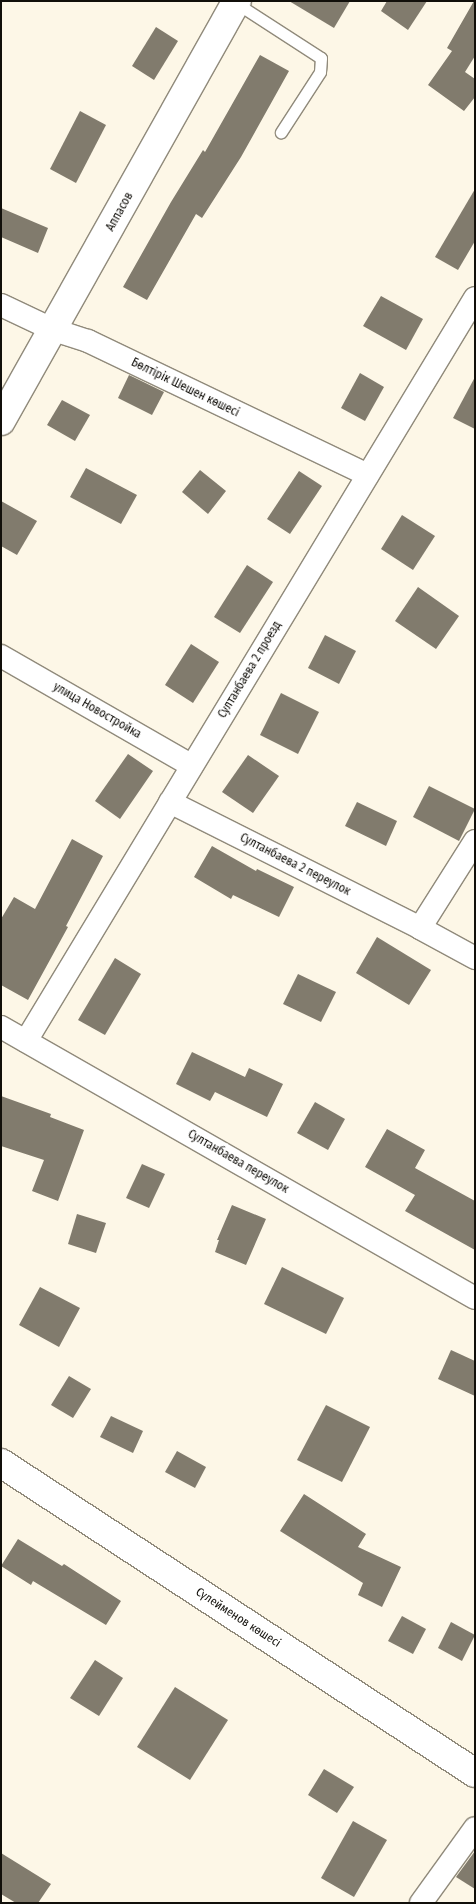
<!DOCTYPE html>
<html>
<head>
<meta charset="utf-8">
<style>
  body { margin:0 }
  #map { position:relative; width:476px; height:1904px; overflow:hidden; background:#fdf7e7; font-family:"Fira Sans Condensed",sans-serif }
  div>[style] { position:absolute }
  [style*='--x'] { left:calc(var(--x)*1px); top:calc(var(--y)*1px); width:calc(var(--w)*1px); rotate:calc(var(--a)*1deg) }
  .building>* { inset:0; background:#817b6d }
  .roads { filter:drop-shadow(1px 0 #908a7b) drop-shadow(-1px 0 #908a7b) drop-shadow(0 1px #908a7b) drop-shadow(0 -1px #908a7b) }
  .lane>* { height:11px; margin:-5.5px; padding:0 5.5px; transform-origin:5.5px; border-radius:5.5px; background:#fff }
  .street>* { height:22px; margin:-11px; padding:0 11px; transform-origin:11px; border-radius:11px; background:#fff }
  .secondary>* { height:28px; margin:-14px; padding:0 14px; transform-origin:14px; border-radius:14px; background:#fff }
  span { translate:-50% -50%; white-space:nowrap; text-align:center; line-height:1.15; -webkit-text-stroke:5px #fff; paint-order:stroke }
  .street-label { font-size:12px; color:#110f0a }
  .frame { position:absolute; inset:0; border:2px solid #110f0a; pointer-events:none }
</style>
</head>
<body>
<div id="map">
  <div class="building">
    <div style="clip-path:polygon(289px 1px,350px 1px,334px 28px)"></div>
    <div style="clip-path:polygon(387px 1px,427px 1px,408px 30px,381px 11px)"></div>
    <div style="clip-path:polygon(474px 1px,475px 56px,465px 72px,475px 79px,475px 97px,464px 111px,428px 85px,452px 51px,447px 48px)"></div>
    <div style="clip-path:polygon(156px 27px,178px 41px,154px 80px,132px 66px)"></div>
    <div style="clip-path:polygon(260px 55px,289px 71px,241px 157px,202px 218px,196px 214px,147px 300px,123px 287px,171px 202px,203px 150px,205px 152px)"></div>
    <div style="clip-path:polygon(80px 111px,106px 125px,76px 183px,50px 169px)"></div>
    <div style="clip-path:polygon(475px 189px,475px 241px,458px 270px,435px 257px)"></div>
    <div style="clip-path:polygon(1px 208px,48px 228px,38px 253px,1px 237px)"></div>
    <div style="clip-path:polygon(381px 296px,423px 319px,406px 350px,363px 326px)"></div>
    <div style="clip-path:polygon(360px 373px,384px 387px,365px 421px,341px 408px)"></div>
    <div style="clip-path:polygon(129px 375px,164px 392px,152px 415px,118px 398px)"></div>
    <div style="clip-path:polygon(475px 377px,475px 429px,453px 418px)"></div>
    <div style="clip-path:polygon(62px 400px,90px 415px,75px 441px,47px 425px)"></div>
    <div style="clip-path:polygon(86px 468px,137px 495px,121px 524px,70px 497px)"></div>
    <div style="clip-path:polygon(200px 470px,226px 491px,208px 514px,182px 492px)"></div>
    <div style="clip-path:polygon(299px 471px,322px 486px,290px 534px,267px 519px)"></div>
    <div style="clip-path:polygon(1px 501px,37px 521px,17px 555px,1px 546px)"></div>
    <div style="clip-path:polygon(402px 515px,435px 536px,413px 570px,381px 549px)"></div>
    <div style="clip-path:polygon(247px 565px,273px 582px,240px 633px,214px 617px)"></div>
    <div style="clip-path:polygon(418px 587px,459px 616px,436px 649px,395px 621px)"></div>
    <div style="clip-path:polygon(325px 635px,356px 651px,339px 684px,308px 668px)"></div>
    <div style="clip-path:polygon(191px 644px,219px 662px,193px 703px,165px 685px)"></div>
    <div style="clip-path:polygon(281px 693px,319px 712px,298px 754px,260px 735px)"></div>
    <div style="clip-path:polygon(128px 754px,153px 771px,120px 819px,95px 801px)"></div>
    <div style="clip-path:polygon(248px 755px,279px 776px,253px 813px,222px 792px)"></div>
    <div style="clip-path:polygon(429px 786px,475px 809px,459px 841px,413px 817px)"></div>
    <div style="clip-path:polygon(357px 802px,397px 821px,386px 846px,345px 826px)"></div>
    <div style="clip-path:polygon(72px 839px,103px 856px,66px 926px,68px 927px,28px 1000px,1px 985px,1px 919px,14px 897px,35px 909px)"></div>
    <div style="clip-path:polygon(212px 846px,256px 871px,257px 869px,294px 887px,279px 917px,233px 895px,231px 899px,194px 877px)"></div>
    <div style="clip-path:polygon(377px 937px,431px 970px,409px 1005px,356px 973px)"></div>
    <div style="clip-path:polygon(115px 958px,141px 974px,105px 1035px,78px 1020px)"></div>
    <div style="clip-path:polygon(298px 974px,336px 992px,321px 1022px,283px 1004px)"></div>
    <div style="clip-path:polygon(192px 1052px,245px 1077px,249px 1068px,283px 1084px,267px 1117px,215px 1092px,210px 1101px,176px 1084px)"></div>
    <div style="clip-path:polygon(1px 1096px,51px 1114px,50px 1117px,84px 1130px,58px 1201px,32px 1191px,44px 1160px,1px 1146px)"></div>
    <div style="clip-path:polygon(315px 1102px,345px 1119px,328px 1150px,297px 1133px)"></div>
    <div style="clip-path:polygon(387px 1129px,425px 1150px,415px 1168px,475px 1201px,475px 1250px,405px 1211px,415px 1195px,365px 1167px)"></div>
    <div style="clip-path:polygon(142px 1164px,165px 1174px,149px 1208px,126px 1198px)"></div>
    <div style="clip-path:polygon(232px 1205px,266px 1219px,246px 1265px,215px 1252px,219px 1240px,217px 1240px)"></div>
    <div style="clip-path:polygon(77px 1214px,106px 1223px,96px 1253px,68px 1244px)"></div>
    <div style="clip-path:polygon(282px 1267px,344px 1298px,326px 1334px,264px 1304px)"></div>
    <div style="clip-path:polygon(40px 1287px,80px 1308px,59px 1347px,19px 1325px)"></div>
    <div style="clip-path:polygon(451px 1350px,475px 1361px,475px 1396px,438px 1379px)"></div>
    <div style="clip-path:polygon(69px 1376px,91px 1389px,73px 1418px,51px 1405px)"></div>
    <div style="clip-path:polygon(326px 1405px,370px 1427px,342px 1482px,297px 1460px)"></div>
    <div style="clip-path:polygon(111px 1416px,143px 1431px,133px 1453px,100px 1437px)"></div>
    <div style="clip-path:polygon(177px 1451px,206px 1467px,195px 1488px,165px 1472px)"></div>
    <div style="clip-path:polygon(304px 1494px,366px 1534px,358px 1547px,401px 1567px,382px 1607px,358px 1595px,363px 1583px,280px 1531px)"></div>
    <div style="clip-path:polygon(18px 1539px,62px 1566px,64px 1564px,121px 1601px,106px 1625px,33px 1581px,31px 1585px,1px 1566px)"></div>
    <div style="clip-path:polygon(402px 1616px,426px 1629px,413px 1654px,388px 1641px)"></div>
    <div style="clip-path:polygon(451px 1622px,475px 1635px,462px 1661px,438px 1648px)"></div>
    <div style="clip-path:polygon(95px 1660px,123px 1678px,99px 1716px,70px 1698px)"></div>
    <div style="clip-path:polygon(175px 1687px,228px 1720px,190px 1780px,137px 1747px)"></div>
    <div style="clip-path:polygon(324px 1769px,354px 1787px,337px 1813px,308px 1795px)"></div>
    <div style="clip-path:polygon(353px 1821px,387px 1840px,354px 1897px,321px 1878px)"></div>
    <div style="clip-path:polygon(475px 1851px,475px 1889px,456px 1877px)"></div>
    <div style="clip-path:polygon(1px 1853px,51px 1884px,38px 1903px,16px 1903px,1px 1894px)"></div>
  </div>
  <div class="roads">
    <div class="lane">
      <div style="--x:236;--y:3;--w:101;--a:32.9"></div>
      <div style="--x:321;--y:58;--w:14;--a:94"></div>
      <div style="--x:320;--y:72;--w:72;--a:123"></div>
    </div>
    <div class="street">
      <div style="--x:1;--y:305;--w:59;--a:25.3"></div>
      <div style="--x:54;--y:330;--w:36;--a:18"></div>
      <div style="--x:88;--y:341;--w:310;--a:25.6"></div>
      <div style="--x:1;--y:656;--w:220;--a:29.9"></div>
      <div style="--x:170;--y:802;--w:280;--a:26.7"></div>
      <div style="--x:420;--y:928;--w:63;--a:28.6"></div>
      <div style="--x:420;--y:928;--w:103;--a:-57.7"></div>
      <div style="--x:1;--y:1027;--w:546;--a:29.76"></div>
      <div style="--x:26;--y:1041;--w:868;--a:-58.86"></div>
      <div style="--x:421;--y:1903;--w:92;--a:-54.2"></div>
    </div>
    <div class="secondary">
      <div style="--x:1;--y:421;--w:482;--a:-60.7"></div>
      <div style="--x:1;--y:1463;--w:566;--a:33.19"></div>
    </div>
  </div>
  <div class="street-label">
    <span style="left:120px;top:212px;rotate:-61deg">Аппасов</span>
    <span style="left:185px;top:388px;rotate:26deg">Бөлтірік Шешен көшесі</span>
    <span style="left:250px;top:670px;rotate:-59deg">Султанбаева 2 проезд</span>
    <span style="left:97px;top:711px;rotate:30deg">улица Новостройка</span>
    <span style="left:295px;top:865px;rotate:27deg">Султанбаева 2 переулок</span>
    <span style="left:238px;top:1162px;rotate:30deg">Султанбаева переулок</span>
    <span style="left:238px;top:1618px;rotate:33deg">Сүлейменов көшесі</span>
  </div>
  <div class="frame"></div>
</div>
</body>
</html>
